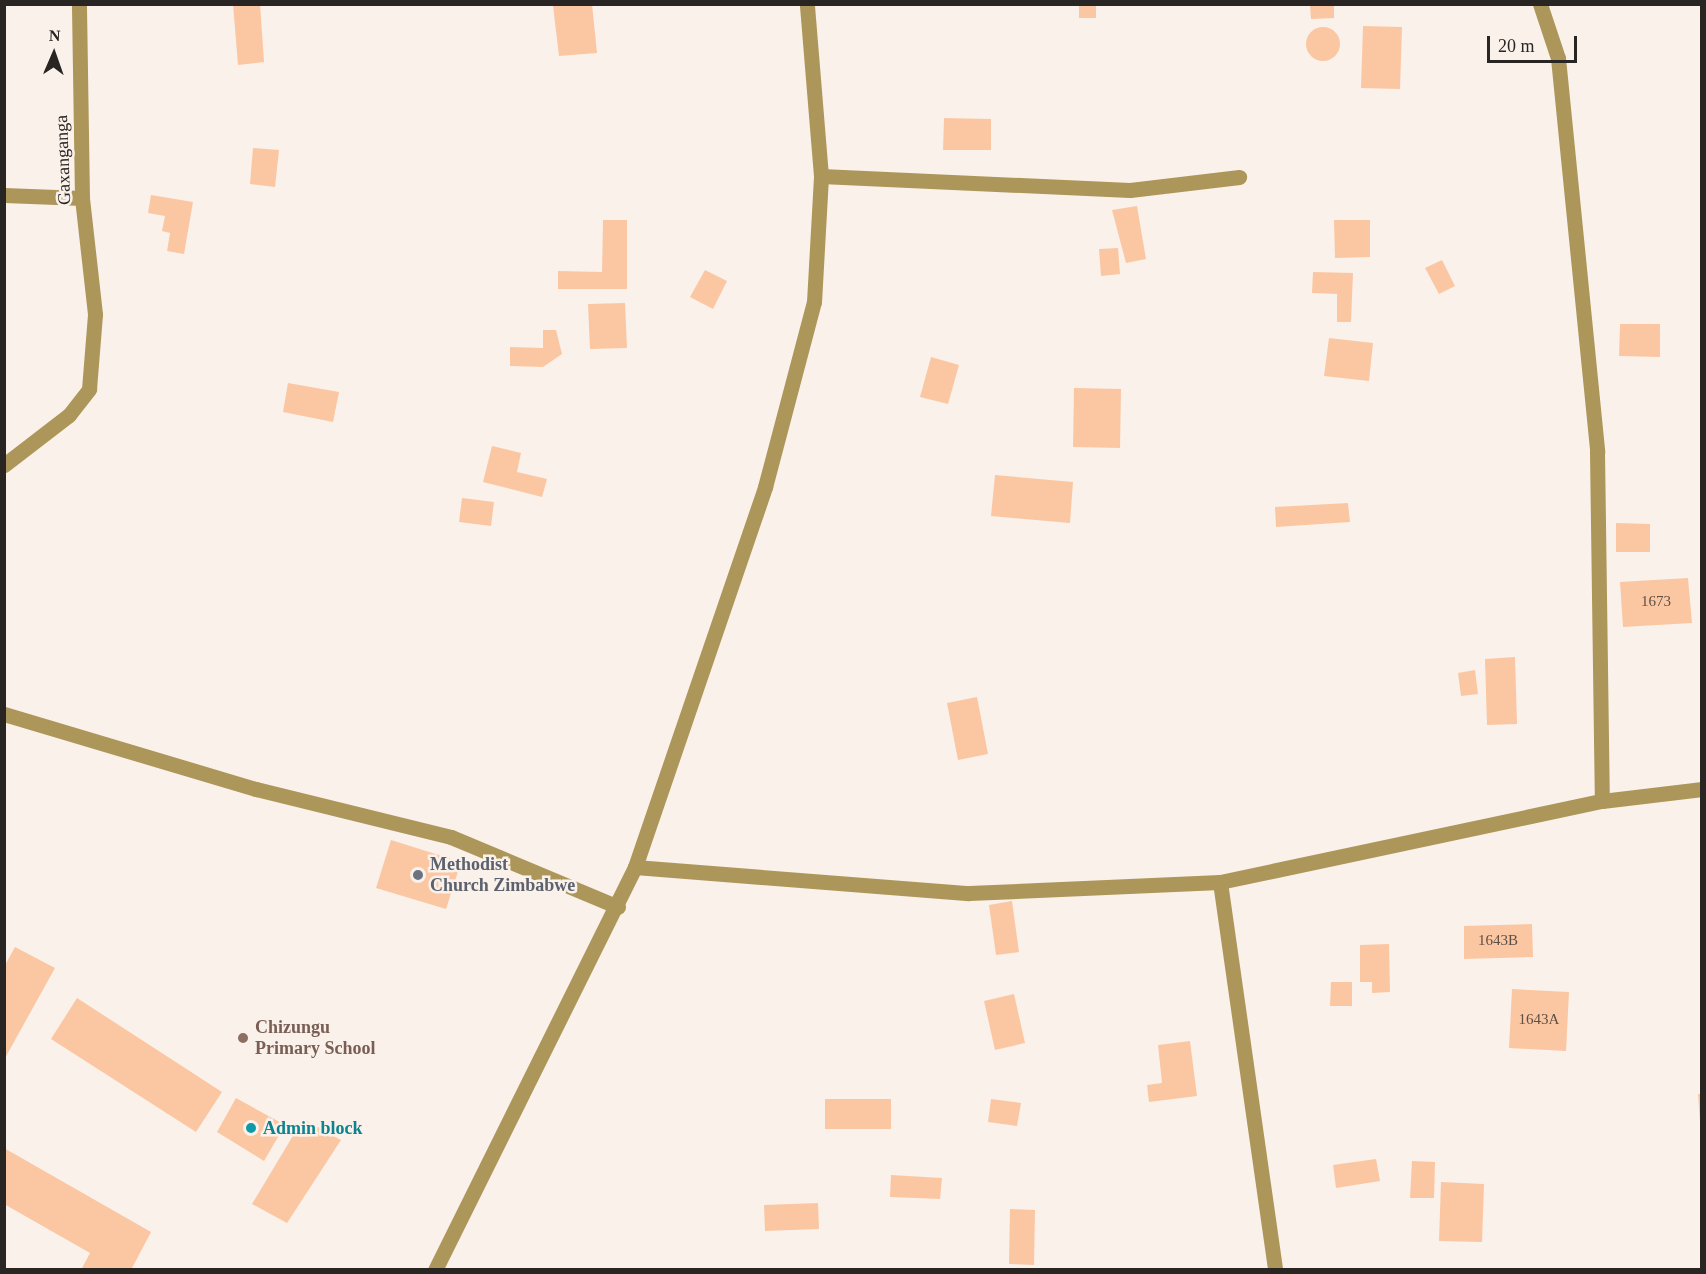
<!DOCTYPE html>
<html>
<head>
<meta charset="utf-8">
<style>
  body { margin:0 }
  #map { position:relative; width:1706px; height:1274px; overflow:hidden; background:#faf1ea; font-family:"Times New Roman",serif }
  div>[style] { position:absolute }
  [style*='--x'] { left:calc(var(--x)*1px); top:calc(var(--y)*1px); width:calc(var(--w)*1px); rotate:calc(var(--a)*1deg) }
  .building>* { inset:0; background:#fbc7a3 }
  .round { border-radius:50% }
  .service>* { height:15px; margin:-7.5px; padding:0 7.5px; transform-origin:7.5px; border-radius:7.5px; background:#ad9659 }
  .minor>* { height:15px; margin:-7.5px; padding:0 7.5px; transform-origin:7.5px; border-radius:7.5px; background:#ad9659 }
  .tertiary>* { height:15px; margin:-7.5px; padding:0 7.5px; transform-origin:7.5px; border-radius:7.5px; background:#ad9659 }
  .dots>* { width:16px; height:16px; translate:-50% -50%; box-sizing:border-box; border:3px solid #faf1ea; border-radius:50% }
  span { translate:-50% -50%; white-space:nowrap; text-align:center; line-height:1.15; -webkit-text-stroke:5px #faf1ea; paint-order:stroke }
  .number-label { font-size:15px; color:#5e4e43 }
  .number-label span { -webkit-text-stroke-width:0 }
  .street-label { font-size:18px; color:#292523 }
  .worship-label { font-size:18px; color:#5b616d; font-weight:700 }
  .left { translate:0 -50%; text-align:left }
  .education-label { font-size:18px; color:#785e54; font-weight:700 }
  .culture-label { font-size:18px; color:#0d838f; font-weight:700 }
  .frame { position:absolute; inset:0; border:6px solid #292523; pointer-events:none }
  .north { position:absolute; left:24px; top:24px; width:60px; height:60px; -webkit-text-stroke:4px #faf1ea; paint-order:stroke; rotate:2deg; font-size:16px; font-weight:700; line-height:24px; text-align:center; color:#292523 }
  .north::after { content:''; display:block; margin:auto; width:21px; height:27px; background:#292523; clip-path:polygon(50% 0,100% 100%,50% 72%,0 100%) }
  .scale { position:absolute; left:1487px; top:36px; width:90px; height:27px; box-sizing:border-box; border:3px solid #292523; border-top:0; padding-left:8px; font-size:18px; line-height:21px; white-space:nowrap; color:#292523; -webkit-text-stroke:4px #faf1ea; paint-order:stroke }
</style>
</head>
<body>
<div id="map">
  <div class="building">
    <div style="clip-path:polygon(233px 4px,260px 4px,264px 62px,238px 65px)"></div>
    <div style="clip-path:polygon(592px 4px,597px 53px,559px 56px,553px 6px)"></div>
    <div style="clip-path:polygon(1079px 4px,1096px 4px,1096px 18px,1079px 18px)"></div>
    <div style="clip-path:polygon(1310px 5px,1334px 5px,1334px 18px,1311px 19px)"></div>
    <div style="clip-path:polygon(1363px 26px,1402px 27px,1400px 89px,1361px 88px)"></div>
    <div class="round" style="left:1306px;top:27px;width:34px;height:34px"></div>
    <div style="clip-path:polygon(944px 118px,991px 119px,991px 150px,943px 150px)"></div>
    <div style="clip-path:polygon(253px 148px,279px 150px,275px 187px,250px 184px)"></div>
    <div style="clip-path:polygon(151px 195px,193px 202px,184px 254px,167px 251px,170px 233px,162px 231px,165px 216px,148px 213px)"></div>
    <div style="clip-path:polygon(1137px 206px,1146px 259px,1126px 263px,1112px 210px)"></div>
    <div style="clip-path:polygon(603px 220px,627px 220px,627px 289px,558px 289px,558px 271px,602px 272px)"></div>
    <div style="clip-path:polygon(1334px 220px,1370px 220px,1370px 257px,1335px 258px)"></div>
    <div style="clip-path:polygon(1118px 248px,1120px 274px,1101px 276px,1099px 249px)"></div>
    <div style="clip-path:polygon(1442px 260px,1455px 286px,1439px 294px,1425px 268px)"></div>
    <div style="clip-path:polygon(705px 270px,727px 281px,713px 309px,690px 297px)"></div>
    <div style="clip-path:polygon(1313px 272px,1353px 273px,1351px 322px,1337px 322px,1337px 294px,1312px 293px)"></div>
    <div style="clip-path:polygon(625px 303px,627px 348px,590px 349px,588px 304px)"></div>
    <div style="clip-path:polygon(1620px 324px,1660px 324px,1660px 357px,1619px 356px)"></div>
    <div style="clip-path:polygon(543px 330px,556px 330px,562px 354px,543px 367px,510px 366px,510px 347px,543px 348px)"></div>
    <div style="clip-path:polygon(1329px 338px,1373px 343px,1369px 381px,1324px 376px)"></div>
    <div style="clip-path:polygon(931px 357px,959px 365px,948px 404px,920px 397px)"></div>
    <div style="clip-path:polygon(288px 383px,339px 392px,333px 422px,283px 412px)"></div>
    <div style="clip-path:polygon(1074px 388px,1121px 389px,1120px 448px,1073px 447px)"></div>
    <div style="clip-path:polygon(492px 446px,521px 453px,517px 472px,547px 479px,542px 497px,483px 482px)"></div>
    <div style="clip-path:polygon(995px 475px,1073px 482px,1070px 523px,991px 516px)"></div>
    <div style="clip-path:polygon(462px 498px,494px 502px,491px 526px,459px 522px)"></div>
    <div style="clip-path:polygon(1348px 503px,1350px 522px,1276px 527px,1275px 507px)"></div>
    <div style="clip-path:polygon(1616px 523px,1650px 524px,1650px 552px,1616px 552px)"></div>
    <div style="clip-path:polygon(1688px 578px,1692px 623px,1623px 627px,1620px 582px)"></div>
    <div style="clip-path:polygon(1515px 657px,1517px 724px,1487px 725px,1485px 659px)"></div>
    <div style="clip-path:polygon(1475px 670px,1478px 694px,1461px 696px,1458px 673px)"></div>
    <div style="clip-path:polygon(977px 697px,988px 754px,958px 760px,947px 703px)"></div>
    <div style="clip-path:polygon(391px 840px,461px 862px,446px 909px,376px 888px)"></div>
    <div style="clip-path:polygon(1012px 901px,1019px 952px,996px 955px,989px 905px)"></div>
    <div style="clip-path:polygon(1532px 924px,1533px 957px,1464px 959px,1464px 926px)"></div>
    <div style="clip-path:polygon(1389px 944px,1390px 992px,1372px 993px,1372px 982px,1360px 982px,1360px 945px)"></div>
    <div style="clip-path:polygon(15px 947px,55px 968px,4px 1060px,4px 967px)"></div>
    <div style="clip-path:polygon(1331px 982px,1352px 982px,1352px 1006px,1330px 1006px)"></div>
    <div style="clip-path:polygon(1512px 989px,1569px 992px,1566px 1051px,1509px 1048px)"></div>
    <div style="clip-path:polygon(1014px 994px,1025px 1043px,995px 1050px,984px 1001px)"></div>
    <div style="clip-path:polygon(77px 998px,222px 1092px,196px 1132px,51px 1039px)"></div>
    <div style="clip-path:polygon(1190px 1041px,1197px 1096px,1149px 1102px,1147px 1085px,1162px 1083px,1158px 1045px)"></div>
    <div style="clip-path:polygon(1698px 1094px,1702px 1094px,1702px 1121px,1700px 1121px)"></div>
    <div style="clip-path:polygon(236px 1098px,285px 1125px,264px 1161px,217px 1132px)"></div>
    <div style="clip-path:polygon(825px 1099px,891px 1099px,891px 1129px,825px 1129px)"></div>
    <div style="clip-path:polygon(991px 1099px,1021px 1103px,1017px 1126px,988px 1122px)"></div>
    <div style="clip-path:polygon(303px 1119px,341px 1140px,287px 1223px,252px 1204px)"></div>
    <div style="clip-path:polygon(4px 1148px,151px 1232px,131px 1270px,81px 1270px,90px 1253px,4px 1204px)"></div>
    <div style="clip-path:polygon(1376px 1159px,1380px 1181px,1336px 1188px,1333px 1165px)"></div>
    <div style="clip-path:polygon(1412px 1161px,1435px 1162px,1434px 1198px,1410px 1198px)"></div>
    <div style="clip-path:polygon(891px 1175px,942px 1178px,940px 1199px,890px 1197px)"></div>
    <div style="clip-path:polygon(1441px 1182px,1484px 1184px,1482px 1242px,1439px 1241px)"></div>
    <div style="clip-path:polygon(818px 1203px,819px 1229px,765px 1231px,764px 1205px)"></div>
    <div style="clip-path:polygon(1010px 1209px,1035px 1210px,1034px 1265px,1009px 1264px)"></div>
  </div>
  <div class="service">
    <div style="--x:821;--y:176;--w:309;--a:2.6"></div>
    <div style="--x:1130;--y:190;--w:110;--a:-6.8"></div>
    <div style="--x:4;--y:714;--w:263;--a:16.6"></div>
    <div style="--x:256;--y:789;--w:201;--a:13.8"></div>
    <div style="--x:451;--y:837;--w:181;--a:22.7"></div>
  </div>
  <div class="minor">
    <div style="--x:1540;--y:4;--w:57;--a:71.6"></div>
    <div style="--x:1558;--y:58;--w:396;--a:84.3"></div>
    <div style="--x:1597;--y:452;--w:349;--a:89.2"></div>
    <div style="--x:4;--y:195;--w:78;--a:2.2"></div>
    <div style="--x:4;--y:465;--w:82;--a:-37.6"></div>
    <div style="--x:69;--y:415;--w:33;--a:-52"></div>
    <div style="--x:89;--y:389;--w:75;--a:-85.4"></div>
    <div style="--x:95;--y:314;--w:117;--a:-96.4"></div>
    <div style="--x:82;--y:198;--w:194;--a:-90.9"></div>
    <div style="--x:635;--y:867;--w:335;--a:4.5"></div>
    <div style="--x:969;--y:893;--w:251;--a:-2.5"></div>
    <div style="--x:1220;--y:882;--w:390;--a:-12"></div>
    <div style="--x:1602;--y:801;--w:101;--a:-6.8"></div>
    <div style="--x:1220;--y:882;--w:392;--a:81.9"></div>
  </div>
  <div class="tertiary">
    <div style="--x:435;--y:1270;--w:450;--a:-63.6"></div>
    <div style="--x:635;--y:867;--w:402;--a:-71.1"></div>
    <div style="--x:765;--y:487;--w:191;--a:-75.2"></div>
    <div style="--x:814;--y:302;--w:126;--a:-86.8"></div>
    <div style="--x:821;--y:176;--w:173;--a:-94.7"></div>
  </div>
  <div class="dots">
    <div style="left:418px;top:875px;background:#6b7280"></div>
    <div style="left:243px;top:1038px;background:#8d6e63"></div>
    <div style="left:251px;top:1128px;background:#0f9aa8"></div>
  </div>
  <div class="number-label">
    <span style="left:1656px;top:602px">1673</span>
    <span style="left:1498px;top:941px">1643B</span>
    <span style="left:1539px;top:1020px">1643A</span>
  </div>
  <div class="street-label">
    <span style="left:63px;top:160px;rotate:-92deg">Gaxanganga</span>
  </div>
  <div class="worship-label">
    <span class="left" style="left:430px;top:875px">Methodist<br>Church Zimbabwe</span>
  </div>
  <div class="education-label">
    <span class="left" style="left:255px;top:1038px">Chizungu<br>Primary School</span>
  </div>
  <div class="culture-label">
    <span class="left" style="left:263px;top:1128px">Admin block</span>
  </div>
  <div class="frame"></div>
  <div class="north">N</div>
  <div class="scale">20 m</div>
</div>
</body>
</html>
